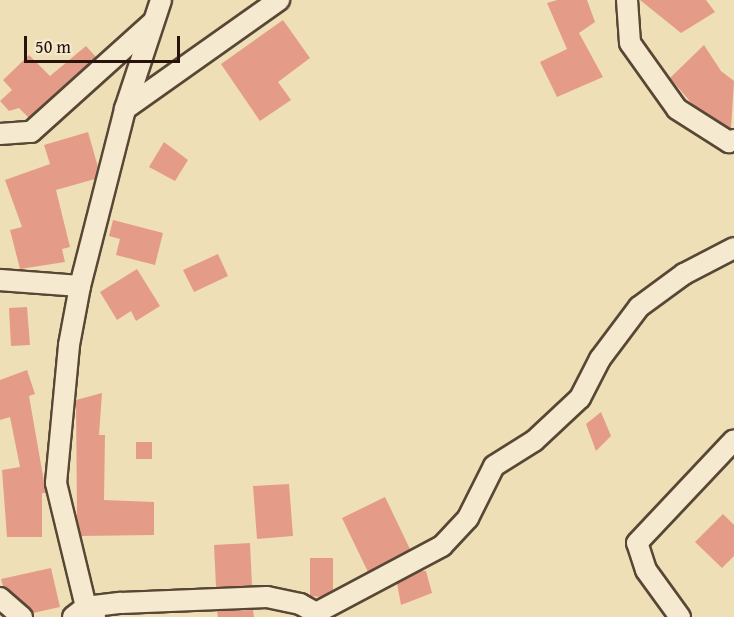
<!DOCTYPE html>
<html>
<head>
<meta charset="utf-8">
<style>
  body { margin:0 }
  #map { position:relative; width:734px; height:617px; overflow:hidden; background:#efdfb7; font-family:"Gentium Book Plus",serif }
  div>[style] { position:absolute }
  [style*='--x'] { left:calc(var(--x)*1px); top:calc(var(--y)*1px); width:calc(var(--w)*1px); rotate:calc(var(--a)*1deg) }
  .building>* { inset:0; background:#e49c88 }
  .roads { filter:drop-shadow(2px 0 #584735) drop-shadow(-2px 0 #584735) drop-shadow(0 2px #584735) drop-shadow(0 -2px #584735) }
  .minor>* { height:20px; margin:-10px; padding:0 10px; transform-origin:10px; border-radius:10px; background:#f5ead0 }
  span { translate:-50% -50%; white-space:nowrap; text-align:center; line-height:1.15; -webkit-text-stroke:4.5px #f5ead0; paint-order:stroke }
  .scale { position:absolute; left:24px; top:36px; width:156px; height:27px; box-sizing:border-box; border:3px solid #26140a; border-top:0; padding-left:8px; font-size:18px; line-height:21px; white-space:nowrap; color:#26140a; -webkit-text-stroke:4px #f5ead0; paint-order:stroke }
</style>
</head>
<body>
<div id="map">
  <div class="building">
    <div style="clip-path:polygon(557px 0,587px 0,595px 22px,579px 33px,603px 77px,557px 97px,540px 62px,567px 49px,547px 3px)"></div>
    <div style="clip-path:polygon(640px 0,706px 0,715px 12px,681px 33px)"></div>
    <div style="clip-path:polygon(283px 20px,310px 58px,278px 82px,291px 100px,260px 121px,221px 64px)"></div>
    <div style="clip-path:polygon(704px 45px,721px 71px,734px 81px,731px 129px,693px 105px,670px 78px)"></div>
    <div style="clip-path:polygon(86px 46px,96px 57px,29px 118px,19px 108px,9px 111px,0 101px,12px 90px,3px 80px,29px 55px,50px 76px)"></div>
    <div style="clip-path:polygon(88px 132px,98px 167px,95px 179px,56px 190px,70px 247px,62px 249px,65px 262px,20px 269px,10px 230px,22px 227px,5px 180px,50px 164px,44px 145px)"></div>
    <div style="clip-path:polygon(164px 142px,188px 160px,175px 181px,149px 167px)"></div>
    <div style="clip-path:polygon(113px 220px,163px 233px,155px 265px,116px 255px,120px 239px,109px 236px)"></div>
    <div style="clip-path:polygon(218px 254px,228px 276px,194px 292px,183px 270px)"></div>
    <div style="clip-path:polygon(137px 269px,160px 306px,136px 321px,131px 311px,117px 320px,100px 292px)"></div>
    <div style="clip-path:polygon(27px 307px,30px 345px,11px 346px,9px 308px)"></div>
    <div style="clip-path:polygon(27px 370px,35px 394px,29px 396px,46px 493px,42px 493px,42px 537px,7px 537px,2px 470px,20px 467px,10px 417px,0 420px,0 380px)"></div>
    <div style="clip-path:polygon(102px 393px,99px 435px,105px 435px,104px 500px,154px 502px,154px 535px,81px 536px,77px 518px,76px 400px)"></div>
    <div style="clip-path:polygon(601px 412px,611px 436px,596px 451px,586px 424px)"></div>
    <div style="clip-path:polygon(136px 442px,152px 442px,152px 459px,136px 459px)"></div>
    <div style="clip-path:polygon(289px 484px,293px 536px,257px 539px,253px 486px)"></div>
    <div style="clip-path:polygon(385px 497px,410px 549px,368px 572px,342px 518px)"></div>
    <div style="clip-path:polygon(723px 514px,734px 525px,734px 556px,722px 568px,695px 542px)"></div>
    <div style="clip-path:polygon(250px 543px,252px 586px,216px 587px,214px 545px)"></div>
    <div style="clip-path:polygon(310px 558px,333px 558px,333px 590px,321px 597px,310px 596px)"></div>
    <div style="clip-path:polygon(51px 568px,60px 607px,33px 613px,3px 586px,1px 579px)"></div>
    <div style="clip-path:polygon(420px 571px,426px 571px,432px 593px,401px 605px,397px 583px)"></div>
    <div style="clip-path:polygon(253px 610px,254px 617px,218px 617px,217px 611px)"></div>
  </div>
  <div class="roads">
    <div class="minor">
      <div style="--x:627;--y:0;--w:43;--a:86"></div>
      <div style="--x:630;--y:43;--w:81;--a:54.5"></div>
      <div style="--x:677;--y:109;--w:62;--a:32.4"></div>
      <div style="--x:729;--y:142;--w:5;--a:-22"></div>
      <div style="--x:125;--y:109;--w:189;--a:-35.3"></div>
      <div style="--x:0;--y:134;--w:31;--a:-4"></div>
      <div style="--x:31;--y:132;--w:164;--a:-42"></div>
      <div style="--x:0;--y:280;--w:80;--a:4.3"></div>
      <div style="--x:0;--y:598;--w:29;--a:41"></div>
      <div style="--x:316;--y:613;--w:143;--a:-28"></div>
      <div style="--x:442;--y:546;--w:38;--a:-47"></div>
      <div style="--x:468;--y:518;--w:58;--a:-63.4"></div>
      <div style="--x:494;--y:466;--w:47;--a:-32"></div>
      <div style="--x:534;--y:441;--w:63;--a:-43.1"></div>
      <div style="--x:580;--y:398;--w:44;--a:-62.9"></div>
      <div style="--x:600;--y:359;--w:65;--a:-53.1"></div>
      <div style="--x:639;--y:307;--w:56;--a:-36.3"></div>
      <div style="--x:684;--y:274;--w:56;--a:-27.5"></div>
      <div style="--x:73;--y:617;--w:16;--a:-38"></div>
      <div style="--x:86;--y:607;--w:35;--a:-7"></div>
      <div style="--x:121;--y:603;--w:146;--a:-2.4"></div>
      <div style="--x:267;--y:597;--w:34;--a:12"></div>
      <div style="--x:300;--y:604;--w:18;--a:29"></div>
      <div style="--x:316;--y:613;--w:4;--a:76"></div>
      <div style="--x:95;--y:617;--w:13;--a:-132"></div>
      <div style="--x:86;--y:607;--w:128;--a:-103.6"></div>
      <div style="--x:56;--y:483;--w:139;--a:-84.6"></div>
      <div style="--x:69;--y:345;--w:60;--a:-79.4"></div>
      <div style="--x:80;--y:286;--w:183;--a:-75.7"></div>
      <div style="--x:125;--y:109;--w:115;--a:-71.7"></div>
      <div style="--x:680;--y:617;--w:58;--a:-125.9"></div>
      <div style="--x:646;--y:570;--w:28;--a:-108"></div>
      <div style="--x:637;--y:543;--w:141;--a:-46.7"></div>
    </div>
  </div>
  <div class="scale">50 m</div>
</div>
</body>
</html>
